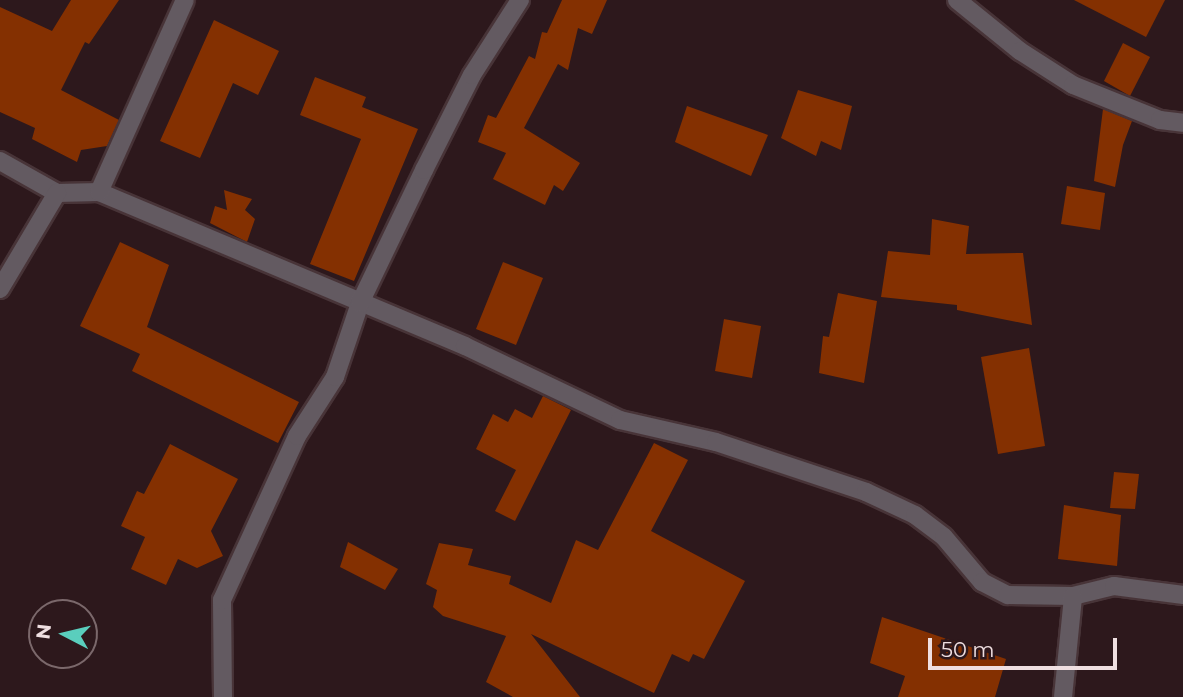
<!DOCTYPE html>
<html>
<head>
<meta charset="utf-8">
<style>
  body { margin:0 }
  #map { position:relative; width:1183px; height:697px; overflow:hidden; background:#2d181c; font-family:Montserrat,sans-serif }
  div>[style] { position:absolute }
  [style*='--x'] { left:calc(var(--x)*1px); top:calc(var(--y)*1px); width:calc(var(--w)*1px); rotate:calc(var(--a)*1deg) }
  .building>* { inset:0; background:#843001 }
  .roads { filter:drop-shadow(2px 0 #483438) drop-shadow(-2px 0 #483438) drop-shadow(0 2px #483438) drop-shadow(0 -2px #483438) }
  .street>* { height:18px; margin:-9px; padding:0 9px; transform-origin:9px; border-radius:9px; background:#635a61 }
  span { translate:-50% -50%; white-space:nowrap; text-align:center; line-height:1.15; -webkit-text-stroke:5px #2d181c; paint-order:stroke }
  .north { position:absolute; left:28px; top:599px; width:70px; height:70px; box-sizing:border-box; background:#2d181c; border:2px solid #7b686b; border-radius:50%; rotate:277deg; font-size:19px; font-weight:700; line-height:28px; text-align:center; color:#efdfe1 }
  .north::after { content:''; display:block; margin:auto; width:24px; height:32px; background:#5acebd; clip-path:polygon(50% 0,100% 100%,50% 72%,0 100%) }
  .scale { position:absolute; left:928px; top:638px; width:189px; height:32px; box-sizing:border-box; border:4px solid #efdfe1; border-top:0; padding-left:9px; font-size:21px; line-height:24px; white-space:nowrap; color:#efdfe1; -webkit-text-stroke:5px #2d181c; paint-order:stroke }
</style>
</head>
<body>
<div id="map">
  <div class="building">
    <div style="clip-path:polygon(71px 0,119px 0,89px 44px,85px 42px,61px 90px,119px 120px,107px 146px,81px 150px,77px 162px,32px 139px,35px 128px,0 112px,0 7px,52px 31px)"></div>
    <div style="clip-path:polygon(562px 0,607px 0,592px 34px,578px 28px,568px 70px,558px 64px,524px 128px,580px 163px,563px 191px,554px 185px,545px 205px,493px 179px,506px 153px,478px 142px,488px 115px,496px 118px,529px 56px,535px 59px,542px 32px,547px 33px)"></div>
    <div style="clip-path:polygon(1074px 0,1165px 0,1146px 37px)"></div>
    <div style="clip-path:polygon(214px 20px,279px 51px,258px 95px,233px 83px,200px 158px,160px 141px)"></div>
    <div style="clip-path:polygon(1123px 43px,1150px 57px,1130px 96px,1104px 81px)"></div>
    <div style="clip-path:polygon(315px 77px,366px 97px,362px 107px,418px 129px,354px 281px,310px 264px,361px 139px,300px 115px)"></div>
    <div style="clip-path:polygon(798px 90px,852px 106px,841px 150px,821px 141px,816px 156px,781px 138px)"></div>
    <div style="clip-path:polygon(687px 106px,768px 135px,751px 176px,675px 142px)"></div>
    <div style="clip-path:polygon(1103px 109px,1132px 121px,1123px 145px,1115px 187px,1094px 181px)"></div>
    <div style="clip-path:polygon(1067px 186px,1105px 193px,1100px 230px,1061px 224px)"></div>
    <div style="clip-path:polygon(224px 190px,252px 199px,245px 210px,255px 219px,247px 242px,210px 223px,215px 206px,227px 210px)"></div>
    <div style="clip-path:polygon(932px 219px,969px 226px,966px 254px,1023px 253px,1032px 325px,957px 310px,957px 305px,881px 297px,888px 251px,930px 255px)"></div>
    <div style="clip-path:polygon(120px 242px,169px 265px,147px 327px,299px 402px,278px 443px,132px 371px,140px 354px,80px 326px)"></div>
    <div style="clip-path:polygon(503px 262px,543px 278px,516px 345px,476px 329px)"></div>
    <div style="clip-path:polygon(838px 293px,877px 301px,864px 383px,819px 373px,823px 336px,829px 337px)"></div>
    <div style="clip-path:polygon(724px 319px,761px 326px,752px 378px,715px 371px)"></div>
    <div style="clip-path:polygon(1029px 348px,1045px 446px,998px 454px,981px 357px)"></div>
    <div style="clip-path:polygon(543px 396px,571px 410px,515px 521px,495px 511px,516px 470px,476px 449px,493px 414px,508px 422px,515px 409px,532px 418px)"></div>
    <div style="clip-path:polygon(654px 443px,688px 460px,651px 531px,745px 581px,704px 659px,693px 654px,689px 662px,672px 654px,654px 693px,531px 634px,580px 697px,513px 697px,486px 682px,506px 636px,443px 616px,433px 607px,437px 590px,426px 584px,439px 543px,473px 549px,468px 565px,511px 576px,509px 584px,551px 603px,576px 540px,598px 550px)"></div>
    <div style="clip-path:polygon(170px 444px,238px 479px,211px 531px,223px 556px,197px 568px,178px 559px,166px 585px,131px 569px,145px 537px,121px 526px,137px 491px,144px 494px)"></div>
    <div style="clip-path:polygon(1114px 472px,1139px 474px,1135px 509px,1110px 508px)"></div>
    <div style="clip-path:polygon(1064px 505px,1121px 515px,1117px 566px,1058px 559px)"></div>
    <div style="clip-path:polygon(348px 542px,398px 569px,385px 590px,340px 567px)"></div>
    <div style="clip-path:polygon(882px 617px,1006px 659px,995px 697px,898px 697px,905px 676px,870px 663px)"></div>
  </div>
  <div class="roads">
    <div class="street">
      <div style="--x:957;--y:0;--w:81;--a:39"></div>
      <div style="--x:1020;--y:51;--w:63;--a:32.7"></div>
      <div style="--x:1073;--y:85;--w:94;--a:21.9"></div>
      <div style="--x:1160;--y:120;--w:23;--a:7"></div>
      <div style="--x:0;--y:161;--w:65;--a:29.3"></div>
      <div style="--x:57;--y:193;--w:42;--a:-1.4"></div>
      <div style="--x:99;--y:192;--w:397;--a:22.8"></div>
      <div style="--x:465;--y:346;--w:172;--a:25.5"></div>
      <div style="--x:620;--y:420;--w:98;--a:12.9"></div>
      <div style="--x:716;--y:442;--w:158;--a:18.4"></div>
      <div style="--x:866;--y:492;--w:54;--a:25.1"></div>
      <div style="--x:915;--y:515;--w:36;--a:37"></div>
      <div style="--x:944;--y:537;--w:59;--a:49.8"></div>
      <div style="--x:982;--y:582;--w:29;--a:27"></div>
      <div style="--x:1008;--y:595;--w:65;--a:0.9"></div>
      <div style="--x:1073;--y:596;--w:42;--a:-13.7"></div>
      <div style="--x:1114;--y:586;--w:70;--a:7.4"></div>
      <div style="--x:99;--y:192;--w:210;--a:-65.9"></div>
      <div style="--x:0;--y:289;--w:112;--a:-59.3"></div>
      <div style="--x:223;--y:697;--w:97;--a:-90.6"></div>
      <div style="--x:222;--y:600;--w:180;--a:-65.4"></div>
      <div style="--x:297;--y:436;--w:70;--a:-57.2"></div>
      <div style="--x:335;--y:377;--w:78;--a:-71.3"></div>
      <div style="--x:360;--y:303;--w:148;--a:-64.3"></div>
      <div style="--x:424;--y:170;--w:106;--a:-63.2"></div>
      <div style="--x:472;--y:75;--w:89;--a:-57.4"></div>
      <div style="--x:1063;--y:697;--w:101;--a:-84.3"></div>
    </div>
  </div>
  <div class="north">N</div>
  <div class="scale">50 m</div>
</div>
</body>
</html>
